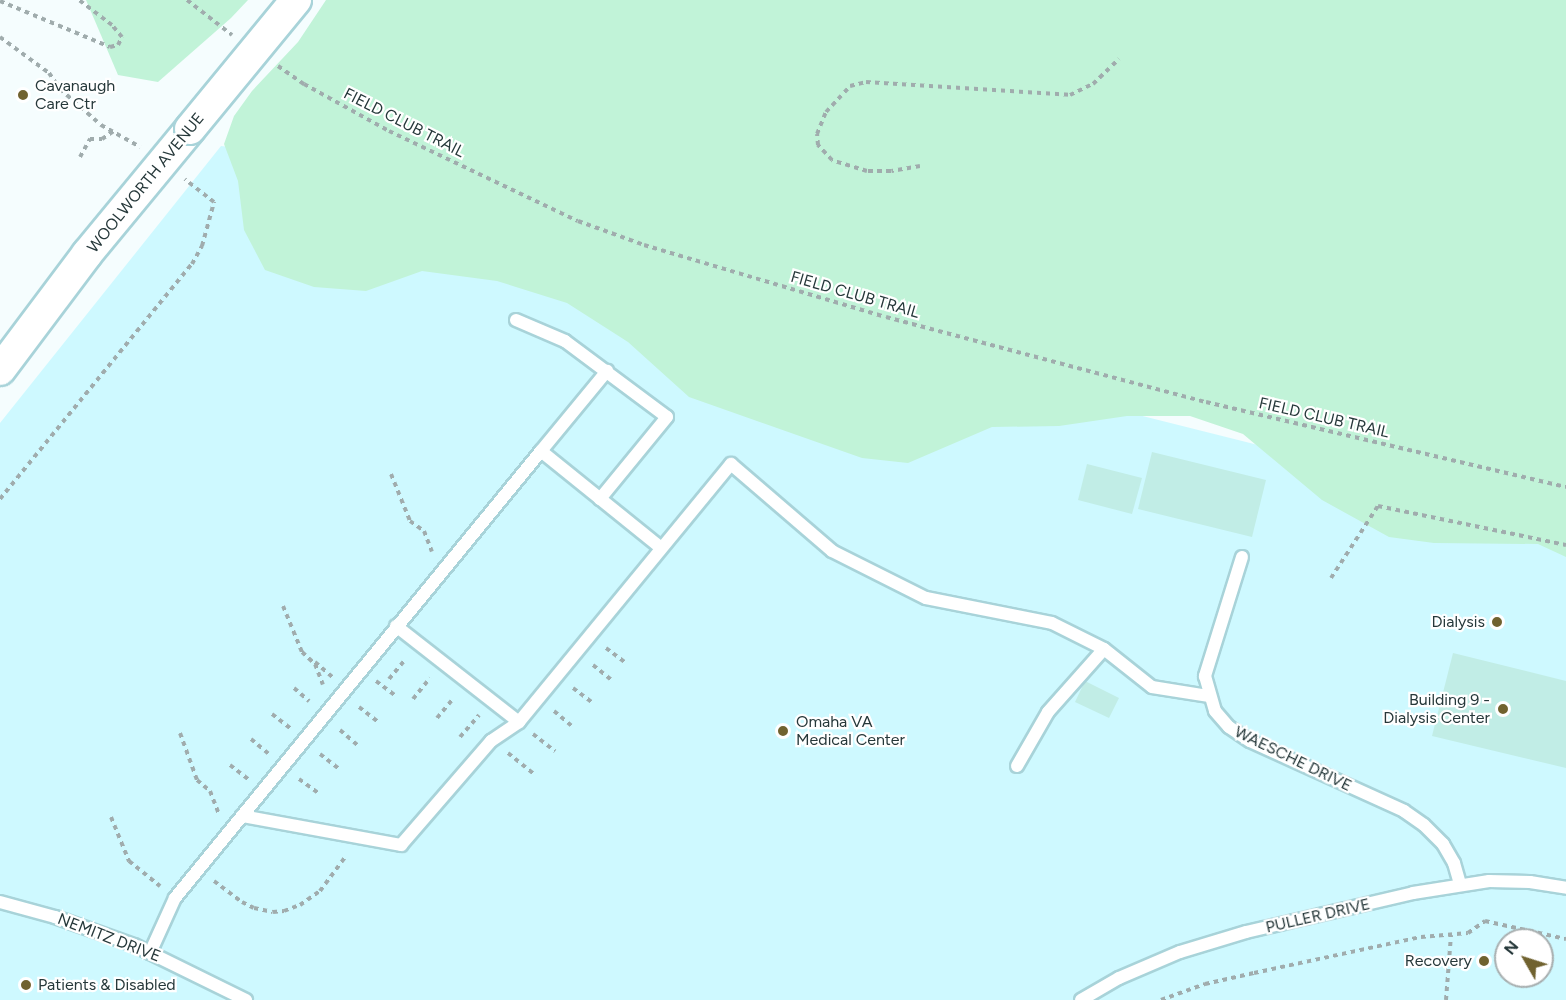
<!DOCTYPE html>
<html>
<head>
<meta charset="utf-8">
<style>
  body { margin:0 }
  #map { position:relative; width:1566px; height:1000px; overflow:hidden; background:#f5fdfe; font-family:Figtree,sans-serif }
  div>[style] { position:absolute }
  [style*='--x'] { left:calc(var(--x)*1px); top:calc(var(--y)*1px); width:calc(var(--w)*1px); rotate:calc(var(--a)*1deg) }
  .built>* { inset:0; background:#cef9ff }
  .green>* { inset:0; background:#c1f3d8 }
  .building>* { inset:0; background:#c1ede6 }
  .path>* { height:4px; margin-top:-2px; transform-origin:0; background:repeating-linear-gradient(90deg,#a0acad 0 4.5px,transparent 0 9px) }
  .roads { filter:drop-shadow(2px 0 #a8d3d9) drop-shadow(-2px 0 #a8d3d9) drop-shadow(0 2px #a8d3d9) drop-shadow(0 -2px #a8d3d9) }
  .service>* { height:12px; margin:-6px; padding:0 6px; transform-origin:6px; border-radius:6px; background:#fff }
  .tertiary>* { height:30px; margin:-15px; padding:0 15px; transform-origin:15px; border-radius:15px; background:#fff }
  .bridges { filter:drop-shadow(2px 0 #a8d3d9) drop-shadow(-2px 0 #a8d3d9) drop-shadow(0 2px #a8d3d9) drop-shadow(0 -2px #a8d3d9) }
  .tertiary-bridge>* { height:30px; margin:-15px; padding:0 15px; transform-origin:15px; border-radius:15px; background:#fff }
  .dots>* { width:16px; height:16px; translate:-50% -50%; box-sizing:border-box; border:3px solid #fff; border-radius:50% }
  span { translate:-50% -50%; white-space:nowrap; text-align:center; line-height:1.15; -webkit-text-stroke:4.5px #fff; paint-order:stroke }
  .poi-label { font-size:16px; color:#26383a }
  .left { translate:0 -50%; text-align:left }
  .right { translate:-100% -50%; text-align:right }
  .street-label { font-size:16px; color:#26383a }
  .north { position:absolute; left:1494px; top:928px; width:60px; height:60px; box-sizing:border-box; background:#fff; border:2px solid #a8afb0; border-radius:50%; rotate:309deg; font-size:16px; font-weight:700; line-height:24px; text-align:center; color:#26383a }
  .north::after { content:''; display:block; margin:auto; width:21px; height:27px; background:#70622f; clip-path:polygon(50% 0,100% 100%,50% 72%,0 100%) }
</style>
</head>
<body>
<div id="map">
  <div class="built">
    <div style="clip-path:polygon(evenodd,221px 146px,321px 157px,643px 291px,1566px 522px,1566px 1000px,0 1000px,0 423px,221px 146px,1506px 940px,1542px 940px,1542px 976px,1506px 976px,1506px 940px)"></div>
  </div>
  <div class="green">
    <div style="clip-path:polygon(86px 0,248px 0,231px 18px,158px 82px,118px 75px)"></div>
    <div style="clip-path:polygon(326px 0,1566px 0,1566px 557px,1538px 544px,1434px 543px,1389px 537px,1322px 500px,1243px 434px,1190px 416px,1127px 416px,1059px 426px,992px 427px,908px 463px,862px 458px,689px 397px,628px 342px,567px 303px,497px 281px,422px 271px,366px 291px,314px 287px,265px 270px,244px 230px,238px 181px,224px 144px,234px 116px,252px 91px,298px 42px)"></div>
  </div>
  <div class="building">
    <div style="clip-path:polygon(1152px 452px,1266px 480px,1252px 537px,1138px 509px)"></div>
    <div style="clip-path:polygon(1087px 464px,1142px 478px,1132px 514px,1078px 500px)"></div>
    <div style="clip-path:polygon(1453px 653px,1566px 681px,1566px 768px,1432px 736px)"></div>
    <div style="clip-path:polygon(1085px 681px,1119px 698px,1109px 718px,1075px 702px)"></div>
  </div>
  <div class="path">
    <div style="--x:187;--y:0;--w:57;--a:37.9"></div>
    <div style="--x:0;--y:1;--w:119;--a:22.7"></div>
    <div style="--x:110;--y:47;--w:8;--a:-14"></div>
    <div style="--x:118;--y:45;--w:9;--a:-63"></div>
    <div style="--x:122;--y:37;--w:16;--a:-130"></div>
    <div style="--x:112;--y:25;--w:41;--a:-142.9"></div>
    <div style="--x:0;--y:37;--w:61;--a:36.3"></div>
    <div style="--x:49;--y:73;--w:19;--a:55"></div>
    <div style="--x:60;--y:89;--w:55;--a:41.3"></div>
    <div style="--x:101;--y:125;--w:45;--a:29.4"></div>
    <div style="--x:278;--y:66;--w:32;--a:35"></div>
    <div style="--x:304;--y:84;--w:97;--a:28.9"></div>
    <div style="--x:389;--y:131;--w:209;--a:25.5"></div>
    <div style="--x:578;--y:221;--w:70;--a:20"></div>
    <div style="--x:644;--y:245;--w:252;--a:16.6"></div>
    <div style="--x:886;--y:317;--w:331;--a:14.9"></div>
    <div style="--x:1206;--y:402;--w:370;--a:13.3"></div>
    <div style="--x:80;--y:157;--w:21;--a:-61"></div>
    <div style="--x:90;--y:139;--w:12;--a:0"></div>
    <div style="--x:102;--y:139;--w:14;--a:-34"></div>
    <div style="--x:920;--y:166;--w:29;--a:170"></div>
    <div style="--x:891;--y:171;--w:24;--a:180"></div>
    <div style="--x:867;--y:171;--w:37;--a:-163"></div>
    <div style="--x:832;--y:160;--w:21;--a:-133"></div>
    <div style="--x:818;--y:145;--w:11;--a:-95"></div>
    <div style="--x:817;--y:134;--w:24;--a:-68"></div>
    <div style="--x:826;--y:112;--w:35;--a:-47"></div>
    <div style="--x:850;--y:86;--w:16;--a:-14"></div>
    <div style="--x:866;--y:82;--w:204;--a:3.6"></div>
    <div style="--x:1070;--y:95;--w:25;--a:-26"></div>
    <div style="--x:1093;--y:84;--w:36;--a:-44"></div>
    <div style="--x:391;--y:474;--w:51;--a:68"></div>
    <div style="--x:410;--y:521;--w:17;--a:36"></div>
    <div style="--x:424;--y:531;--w:22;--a:69"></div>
    <div style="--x:0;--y:499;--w:303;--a:-50.8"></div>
    <div style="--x:192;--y:264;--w:21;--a:-61"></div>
    <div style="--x:202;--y:246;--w:46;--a:-74.7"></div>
    <div style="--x:214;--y:202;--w:37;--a:-142"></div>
    <div style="--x:1331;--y:578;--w:86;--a:-56.9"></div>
    <div style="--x:1378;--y:506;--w:192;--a:11.7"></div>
    <div style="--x:283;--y:606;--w:50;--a:67.6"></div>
    <div style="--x:302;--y:652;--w:18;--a:43"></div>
    <div style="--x:315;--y:664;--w:22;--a:69"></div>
    <div style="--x:606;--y:648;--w:26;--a:37"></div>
    <div style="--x:315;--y:662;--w:23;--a:41"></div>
    <div style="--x:593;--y:665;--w:26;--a:39"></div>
    <div style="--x:389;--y:679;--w:26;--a:-50"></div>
    <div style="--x:376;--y:681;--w:26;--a:37"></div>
    <div style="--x:294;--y:688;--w:20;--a:41"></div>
    <div style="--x:573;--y:688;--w:26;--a:37"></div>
    <div style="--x:413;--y:699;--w:27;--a:-51"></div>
    <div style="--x:359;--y:707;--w:23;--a:38"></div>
    <div style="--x:554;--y:711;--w:26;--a:40"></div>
    <div style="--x:272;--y:714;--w:23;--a:38"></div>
    <div style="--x:437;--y:718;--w:26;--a:-50"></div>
    <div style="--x:340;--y:730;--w:23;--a:41"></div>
    <div style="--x:180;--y:733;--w:50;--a:70.1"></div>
    <div style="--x:197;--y:780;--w:17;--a:40"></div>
    <div style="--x:210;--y:791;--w:25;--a:69"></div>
    <div style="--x:533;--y:734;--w:28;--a:38"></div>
    <div style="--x:460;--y:737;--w:29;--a:-49"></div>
    <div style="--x:251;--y:739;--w:23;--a:40"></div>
    <div style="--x:508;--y:753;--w:35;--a:39"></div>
    <div style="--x:320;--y:754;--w:23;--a:38"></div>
    <div style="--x:230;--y:765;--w:23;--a:38"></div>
    <div style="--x:299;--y:779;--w:24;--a:36"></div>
    <div style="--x:111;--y:817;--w:48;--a:67.8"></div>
    <div style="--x:129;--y:861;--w:40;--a:39"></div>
    <div style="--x:214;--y:881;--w:35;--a:37"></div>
    <div style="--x:242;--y:902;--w:13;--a:27"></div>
    <div style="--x:254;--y:908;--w:19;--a:12"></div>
    <div style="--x:273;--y:912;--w:11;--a:-5"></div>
    <div style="--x:284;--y:911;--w:17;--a:-21"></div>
    <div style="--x:300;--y:905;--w:24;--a:-35"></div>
    <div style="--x:320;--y:891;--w:44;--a:-53.4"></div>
    <div style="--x:1161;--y:1000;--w:47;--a:-20"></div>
    <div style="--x:1205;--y:984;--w:50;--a:-12.7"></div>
    <div style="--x:1254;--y:973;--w:171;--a:-12.2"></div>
    <div style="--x:1421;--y:937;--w:47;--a:-4.9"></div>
    <div style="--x:1468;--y:933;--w:21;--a:-35"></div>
    <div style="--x:1485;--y:921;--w:83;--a:12.5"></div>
    <div style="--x:1446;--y:1000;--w:65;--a:-85.6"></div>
  </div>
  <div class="roads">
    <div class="service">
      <div style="--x:516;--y:320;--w:53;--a:23.2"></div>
      <div style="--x:565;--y:341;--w:127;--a:36.7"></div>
      <div style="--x:667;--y:417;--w:106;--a:129.3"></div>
      <div style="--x:541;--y:451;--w:104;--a:-50.5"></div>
      <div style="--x:1242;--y:557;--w:125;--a:107.3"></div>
      <div style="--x:1205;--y:676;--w:36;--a:74"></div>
      <div style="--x:1215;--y:711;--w:21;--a:49"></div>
      <div style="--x:1229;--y:727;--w:25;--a:34"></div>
      <div style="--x:1250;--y:741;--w:169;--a:24.4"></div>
      <div style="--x:1404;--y:811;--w:24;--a:35"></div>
      <div style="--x:1424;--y:825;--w:27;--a:45"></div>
      <div style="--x:1443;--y:844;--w:22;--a:60"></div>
      <div style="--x:1454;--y:863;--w:22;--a:74"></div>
      <div style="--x:396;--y:626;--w:156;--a:38"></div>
      <div style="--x:1017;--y:766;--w:62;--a:-60.1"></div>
      <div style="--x:1048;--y:712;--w:84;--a:-48.4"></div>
      <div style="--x:1104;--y:649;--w:61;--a:38.4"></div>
      <div style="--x:1152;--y:687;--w:58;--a:9"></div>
      <div style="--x:242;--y:816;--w:162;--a:10.3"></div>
      <div style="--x:401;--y:845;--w:138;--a:-49.1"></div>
      <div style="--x:491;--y:741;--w:34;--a:-34"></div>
      <div style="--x:519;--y:722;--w:334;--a:-50.6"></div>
      <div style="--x:731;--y:464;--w:133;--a:40.7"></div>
      <div style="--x:832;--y:551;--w:105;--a:26.6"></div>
      <div style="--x:926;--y:598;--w:128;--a:11.2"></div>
      <div style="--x:1052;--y:623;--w:58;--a:26.6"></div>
      <div style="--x:0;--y:902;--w:57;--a:15.3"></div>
      <div style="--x:55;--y:917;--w:84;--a:19.5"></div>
      <div style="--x:134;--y:945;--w:125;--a:26.2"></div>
      <div style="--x:150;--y:953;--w:60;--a:-65.6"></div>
      <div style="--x:175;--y:898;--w:578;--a:-50.69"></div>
      <div style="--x:541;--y:451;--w:154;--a:38.9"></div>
      <div style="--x:1081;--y:1000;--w:44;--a:-30.1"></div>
      <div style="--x:1119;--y:978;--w:66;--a:-23.1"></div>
      <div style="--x:1180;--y:952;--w:69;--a:-16.9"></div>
      <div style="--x:1246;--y:932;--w:171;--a:-13.1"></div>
      <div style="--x:1413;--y:893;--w:77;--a:-9"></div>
      <div style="--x:1489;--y:881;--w:41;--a:1.4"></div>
      <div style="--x:1530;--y:882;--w:36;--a:9"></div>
    </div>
    <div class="tertiary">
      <div style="--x:0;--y:370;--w:145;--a:-53.1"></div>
      <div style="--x:87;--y:254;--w:162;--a:-50.5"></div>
    </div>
  </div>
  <div class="bridges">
    <div class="tertiary-bridge">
      <div style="--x:190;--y:129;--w:167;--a:-50.6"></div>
    </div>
  </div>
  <div class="dots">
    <div style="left:23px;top:95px;background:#70622f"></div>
    <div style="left:1497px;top:622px;background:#70622f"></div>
    <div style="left:1503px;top:709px;background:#70622f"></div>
    <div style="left:783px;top:731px;background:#70622f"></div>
    <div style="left:1484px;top:961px;background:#70622f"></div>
    <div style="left:26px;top:985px;background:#70622f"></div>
  </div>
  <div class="poi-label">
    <span class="left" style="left:35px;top:95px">Cavanaugh<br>Care Ctr</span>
    <span class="right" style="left:1485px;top:622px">Dialysis</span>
    <span class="right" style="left:1490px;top:709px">Building 9 -<br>Dialysis Center</span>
    <span class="left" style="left:796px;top:731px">Omaha VA<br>Medical Center</span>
    <span class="right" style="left:1472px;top:961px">Recovery</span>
    <span class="left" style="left:38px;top:985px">Patients &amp; Disabled</span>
  </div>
  <div class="street-label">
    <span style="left:404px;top:123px;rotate:27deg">FIELD CLUB TRAIL</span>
    <span style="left:146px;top:183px;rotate:-51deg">WOOLWORTH AVENUE</span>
    <span style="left:855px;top:295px;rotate:16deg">FIELD CLUB TRAIL</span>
    <span style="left:1324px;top:418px;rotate:13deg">FIELD CLUB TRAIL</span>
    <span style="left:1293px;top:759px;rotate:26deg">WAESCHE DRIVE</span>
    <span style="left:1318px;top:916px;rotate:-13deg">PULLER DRIVE</span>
    <span style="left:109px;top:938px;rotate:21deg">NEMITZ DRIVE</span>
  </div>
  <div class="north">N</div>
</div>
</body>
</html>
